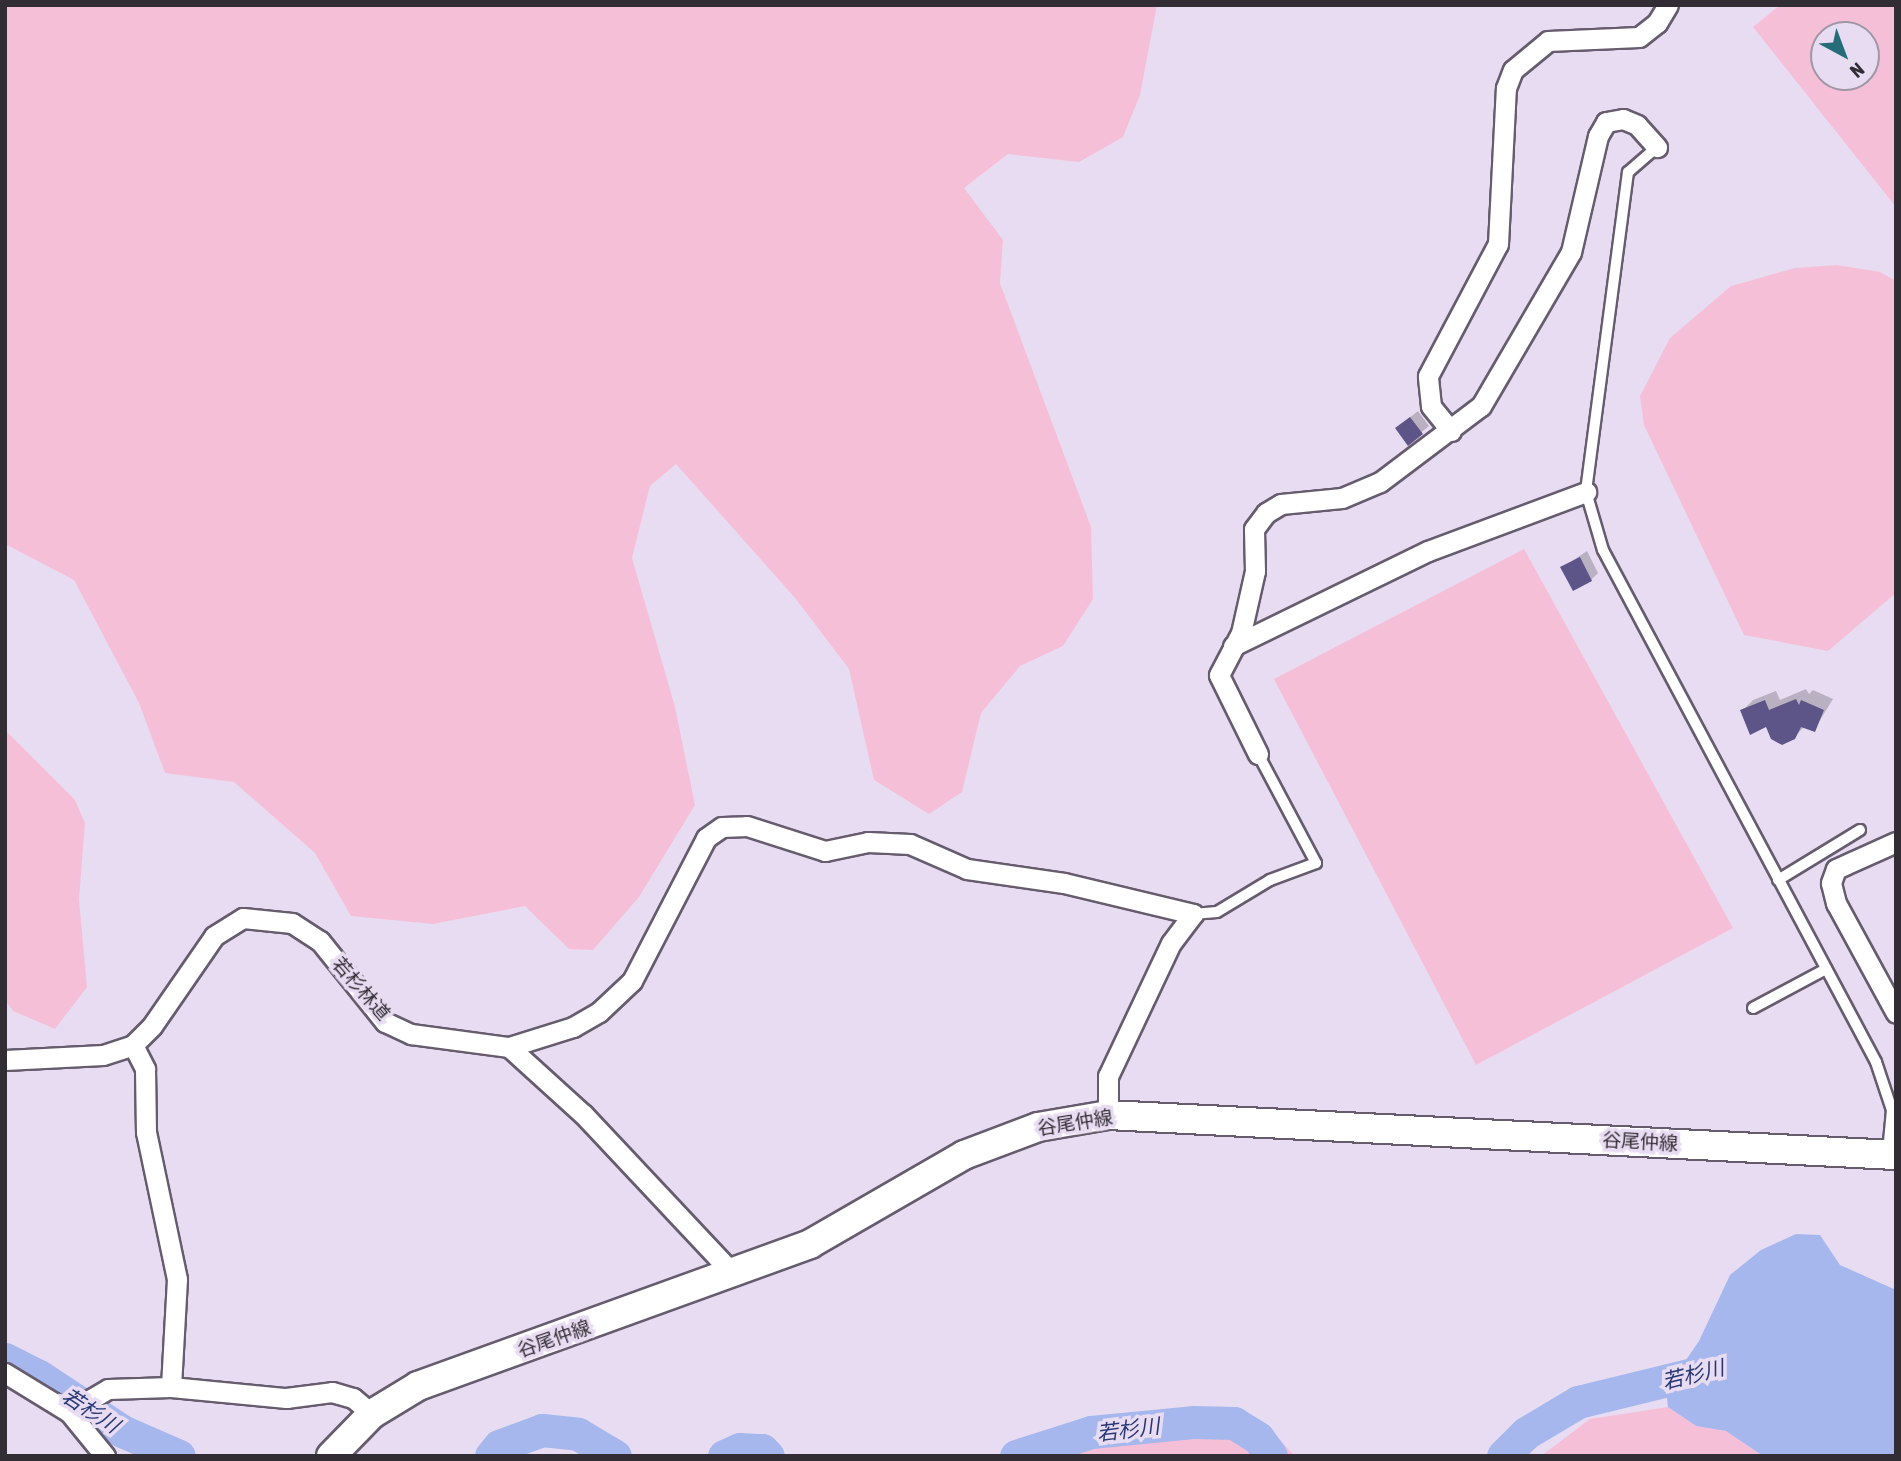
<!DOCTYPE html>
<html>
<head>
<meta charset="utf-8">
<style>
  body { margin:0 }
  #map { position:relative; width:1901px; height:1461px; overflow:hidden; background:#e8dcf2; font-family:"Asap Condensed","Noto Sans JP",sans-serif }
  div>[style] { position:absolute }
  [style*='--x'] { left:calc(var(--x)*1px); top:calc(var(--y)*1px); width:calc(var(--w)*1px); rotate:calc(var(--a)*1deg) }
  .green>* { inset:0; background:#f5c0d7 }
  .water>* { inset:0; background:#a5b7ed }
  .shadow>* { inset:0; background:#0003 }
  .river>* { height:33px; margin:-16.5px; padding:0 16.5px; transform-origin:16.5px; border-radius:16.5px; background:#a5b7ed }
  .building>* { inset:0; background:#5d5587 }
  .roads { filter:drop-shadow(2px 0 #665c6e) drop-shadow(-2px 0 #665c6e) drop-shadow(0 2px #665c6e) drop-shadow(0 -2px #665c6e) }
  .lane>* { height:10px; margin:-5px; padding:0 5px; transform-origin:5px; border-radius:5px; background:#fff }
  .street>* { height:19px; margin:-9.5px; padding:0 9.5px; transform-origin:9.5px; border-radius:9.5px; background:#fff }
  .secondary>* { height:28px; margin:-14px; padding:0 14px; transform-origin:14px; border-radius:14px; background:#fff }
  span { translate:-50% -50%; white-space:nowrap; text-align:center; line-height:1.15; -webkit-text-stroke:7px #e8dcf2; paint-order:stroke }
  .street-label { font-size:19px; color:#322d35 }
  .water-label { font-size:21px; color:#273675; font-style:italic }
  .frame { position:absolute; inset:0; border:7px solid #322d35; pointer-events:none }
  .north { position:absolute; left:1810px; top:21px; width:70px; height:70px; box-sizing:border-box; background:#e8dcf2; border:2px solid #9f96a6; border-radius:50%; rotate:139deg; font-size:19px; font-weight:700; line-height:28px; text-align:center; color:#322d35 }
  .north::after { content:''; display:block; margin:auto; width:24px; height:32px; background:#256d79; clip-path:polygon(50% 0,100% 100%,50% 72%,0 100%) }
</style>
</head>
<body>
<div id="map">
  <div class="green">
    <div style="clip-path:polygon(5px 5px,1157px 5px,1140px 95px,1123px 137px,1079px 162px,1008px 154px,964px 188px,1003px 240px,1000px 283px,1091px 527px,1093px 599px,1063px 646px,1020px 666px,981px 713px,962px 792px,929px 814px,874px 780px,849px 669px,796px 599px,676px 464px,650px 486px,632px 558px,675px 707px,695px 805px,639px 897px,593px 950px,569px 949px,525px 906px,433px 924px,351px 916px,315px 853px,234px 782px,165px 773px,139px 703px,74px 580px,5px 544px)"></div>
    <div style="clip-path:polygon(evenodd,1780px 5px,1896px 5px,1896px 207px,1753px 27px,1780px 5px,1824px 35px,1866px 35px,1866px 77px,1824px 77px,1824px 35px)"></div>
    <div style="clip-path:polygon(1837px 265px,1880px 272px,1896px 281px,1896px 593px,1828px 651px,1744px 635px,1644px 425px,1640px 396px,1670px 338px,1731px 286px,1795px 268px)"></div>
    <div style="clip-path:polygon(1524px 549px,1733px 928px,1476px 1065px,1274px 679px)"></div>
    <div style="clip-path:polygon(5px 730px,75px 800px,85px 823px,79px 899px,87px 987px,55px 1029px,13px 1011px,5px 1000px)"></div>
    <div style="clip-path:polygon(1668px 1407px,1696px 1426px,1726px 1431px,1763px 1456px,1541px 1456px,1590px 1419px)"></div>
    <div style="clip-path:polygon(1084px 1423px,1267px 1427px,1295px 1456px,997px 1456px)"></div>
  </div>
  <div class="water">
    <div style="clip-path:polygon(1796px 1234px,1820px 1235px,1840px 1265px,1896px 1290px,1896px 1456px,1763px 1456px,1726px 1431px,1696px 1426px,1668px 1407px,1666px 1389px,1699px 1341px,1730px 1275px,1761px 1250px)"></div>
  </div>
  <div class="shadow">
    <div style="clip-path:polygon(1418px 411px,1429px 426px,1408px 443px,1404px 422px)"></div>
    <div style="clip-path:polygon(1587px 551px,1598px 573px,1591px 580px,1563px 567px)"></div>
    <div style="clip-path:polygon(1806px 689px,1809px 694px,1813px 690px,1833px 699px,1814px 730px,1805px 726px,1794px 737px,1742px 711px,1753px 700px,1776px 691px,1780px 700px)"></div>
  </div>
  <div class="river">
    <div style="--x:5;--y:1359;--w:38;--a:27"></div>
    <div style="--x:39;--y:1376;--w:100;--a:33.5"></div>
    <div style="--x:122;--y:1431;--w:62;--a:23.7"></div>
    <div style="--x:491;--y:1456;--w:13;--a:-51"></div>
    <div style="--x:499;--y:1446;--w:46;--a:-20.4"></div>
    <div style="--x:542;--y:1430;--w:36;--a:6"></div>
    <div style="--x:578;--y:1434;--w:43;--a:30.7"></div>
    <div style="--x:724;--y:1456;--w:17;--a:-24"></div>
    <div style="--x:740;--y:1449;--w:22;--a:3"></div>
    <div style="--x:762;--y:1450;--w:8;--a:45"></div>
    <div style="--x:1016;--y:1456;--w:79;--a:-17.7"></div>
    <div style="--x:1091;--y:1432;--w:102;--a:-5.6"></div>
    <div style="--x:1193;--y:1422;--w:41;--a:1.4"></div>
    <div style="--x:1234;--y:1423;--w:28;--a:32"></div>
    <div style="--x:1258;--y:1438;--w:22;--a:54"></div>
    <div style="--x:1503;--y:1456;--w:33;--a:-45"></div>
    <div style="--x:1526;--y:1433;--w:61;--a:-30.8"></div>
    <div style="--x:1578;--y:1402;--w:139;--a:-13.7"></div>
  </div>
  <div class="building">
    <div style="clip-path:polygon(1410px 417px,1423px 434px,1408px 446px,1395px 428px)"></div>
    <div style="clip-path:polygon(1580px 557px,1592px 581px,1573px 591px,1560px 567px)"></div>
    <div style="clip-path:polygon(1796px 699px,1799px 705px,1801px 700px,1824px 710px,1815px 732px,1801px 727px,1795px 739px,1782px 745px,1771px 739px,1766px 727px,1750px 735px,1740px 710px,1765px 700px,1769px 710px)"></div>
  </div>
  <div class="roads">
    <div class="lane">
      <div style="--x:1657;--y:147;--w:38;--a:139"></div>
      <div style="--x:1628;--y:172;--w:323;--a:97.5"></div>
      <div style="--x:1586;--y:492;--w:60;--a:73.7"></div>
      <div style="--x:1603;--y:550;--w:580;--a:61.93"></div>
      <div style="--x:1876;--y:1062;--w:51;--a:71.6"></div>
      <div style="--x:1892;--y:1110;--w:42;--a:95.4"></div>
      <div style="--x:1778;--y:880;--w:96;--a:-31.4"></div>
      <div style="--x:1193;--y:914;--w:24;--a:-5"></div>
      <div style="--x:1217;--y:912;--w:62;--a:-31.1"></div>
      <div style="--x:1270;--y:880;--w:49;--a:-20.3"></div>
      <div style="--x:1316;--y:863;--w:123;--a:-118"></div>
      <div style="--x:1753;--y:1008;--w:83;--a:-28.1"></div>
    </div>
    <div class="street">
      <div style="--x:1451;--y:431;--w:32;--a:-129"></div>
      <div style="--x:1431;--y:406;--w:30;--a:-96"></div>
      <div style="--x:1428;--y:376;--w:149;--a:-62.1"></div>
      <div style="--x:1498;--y:244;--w:156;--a:-87.1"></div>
      <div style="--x:1506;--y:88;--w:19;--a:-69"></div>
      <div style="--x:1513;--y:70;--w:45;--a:-39.6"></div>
      <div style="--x:1548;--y:41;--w:91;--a:-2.5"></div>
      <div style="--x:1639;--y:37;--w:23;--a:-38"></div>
      <div style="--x:1657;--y:23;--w:21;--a:-59"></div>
      <div style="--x:1233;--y:646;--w:217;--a:-26"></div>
      <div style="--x:1428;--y:551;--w:169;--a:-20.5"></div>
      <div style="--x:1258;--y:754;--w:88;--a:-116.3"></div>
      <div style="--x:1219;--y:675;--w:47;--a:-62.4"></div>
      <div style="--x:1241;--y:633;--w:64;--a:-77.3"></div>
      <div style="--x:1255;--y:571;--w:42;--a:-91.4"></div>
      <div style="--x:1254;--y:529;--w:20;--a:-53"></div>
      <div style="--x:1266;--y:513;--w:17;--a:-31"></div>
      <div style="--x:1281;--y:504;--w:61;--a:-5.6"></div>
      <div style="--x:1342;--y:498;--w:41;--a:-22.8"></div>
      <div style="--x:1380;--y:482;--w:126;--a:-37"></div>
      <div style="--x:1481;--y:406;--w:178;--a:-59.7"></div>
      <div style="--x:1571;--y:252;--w:119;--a:-76.9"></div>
      <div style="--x:1598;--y:136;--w:16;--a:-60"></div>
      <div style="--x:1606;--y:122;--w:17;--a:-10"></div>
      <div style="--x:1623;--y:119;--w:15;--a:23"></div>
      <div style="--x:1637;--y:125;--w:30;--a:48"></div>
      <div style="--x:1896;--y:842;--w:66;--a:155.8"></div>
      <div style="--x:1836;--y:869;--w:15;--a:110"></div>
      <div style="--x:1831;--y:883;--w:21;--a:76"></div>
      <div style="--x:1836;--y:903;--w:125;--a:61.4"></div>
      <div style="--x:133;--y:1045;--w:27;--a:63"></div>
      <div style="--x:145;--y:1069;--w:63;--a:89.1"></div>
      <div style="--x:146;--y:1132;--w:150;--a:78.1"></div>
      <div style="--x:177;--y:1279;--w:108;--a:93.2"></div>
      <div style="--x:509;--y:1047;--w:67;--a:-17.4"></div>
      <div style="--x:573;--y:1027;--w:30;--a:-30"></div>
      <div style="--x:599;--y:1012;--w:45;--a:-43.2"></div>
      <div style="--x:632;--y:981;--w:161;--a:-62.6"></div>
      <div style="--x:706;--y:838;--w:19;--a:-35"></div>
      <div style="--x:722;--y:827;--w:25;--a:-2"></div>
      <div style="--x:747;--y:826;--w:82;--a:17.8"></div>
      <div style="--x:825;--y:851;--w:44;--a:-11.8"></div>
      <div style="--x:868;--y:842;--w:42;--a:2.7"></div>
      <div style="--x:910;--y:844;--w:62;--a:23.7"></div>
      <div style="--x:967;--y:869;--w:98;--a:8.2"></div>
      <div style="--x:1064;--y:883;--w:133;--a:13.5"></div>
      <div style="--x:1193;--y:914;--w:36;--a:127"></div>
      <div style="--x:1171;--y:943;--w:147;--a:115.3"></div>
      <div style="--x:1108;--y:1076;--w:39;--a:90"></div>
      <div style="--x:5;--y:1060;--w:98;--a:-2.9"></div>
      <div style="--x:103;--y:1055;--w:32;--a:-18"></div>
      <div style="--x:133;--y:1045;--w:27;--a:-45"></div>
      <div style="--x:152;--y:1026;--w:109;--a:-55.4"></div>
      <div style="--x:214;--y:936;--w:34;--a:-32"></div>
      <div style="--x:243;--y:918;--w:49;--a:5.8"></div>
      <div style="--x:292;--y:923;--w:33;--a:33"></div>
      <div style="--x:320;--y:941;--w:104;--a:51.3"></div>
      <div style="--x:385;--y:1022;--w:29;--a:25"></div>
      <div style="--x:411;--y:1034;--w:99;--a:7.6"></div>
      <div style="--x:509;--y:1047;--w:100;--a:42.2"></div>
      <div style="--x:583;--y:1114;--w:221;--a:46.8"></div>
      <div style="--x:5;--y:1373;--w:75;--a:31.4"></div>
      <div style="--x:69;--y:1412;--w:57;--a:50.7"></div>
      <div style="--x:69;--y:1412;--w:45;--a:-30.5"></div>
      <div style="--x:108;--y:1389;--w:63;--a:-1.8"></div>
      <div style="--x:171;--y:1387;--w:116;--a:5.5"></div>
      <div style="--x:286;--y:1398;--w:46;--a:-7.4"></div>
      <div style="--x:332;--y:1392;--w:22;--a:16"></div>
      <div style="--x:353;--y:1398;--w:25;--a:40"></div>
    </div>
    <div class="secondary">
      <div style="--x:331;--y:1456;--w:59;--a:-45.7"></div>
      <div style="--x:372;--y:1414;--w:54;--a:-31.3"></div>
      <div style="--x:418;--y:1386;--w:417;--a:-19.9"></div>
      <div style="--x:810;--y:1244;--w:178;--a:-30"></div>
      <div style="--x:964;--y:1155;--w:79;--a:-20.7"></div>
      <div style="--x:1038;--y:1127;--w:71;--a:-9.7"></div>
      <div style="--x:1108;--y:1115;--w:789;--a:2.91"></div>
    </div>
  </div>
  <div class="street-label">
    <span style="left:361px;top:989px;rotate:49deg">若杉林道</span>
    <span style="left:1075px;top:1123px;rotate:-9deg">谷尾仲線</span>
    <span style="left:1640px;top:1142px;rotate:3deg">谷尾仲線</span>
    <span style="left:554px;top:1339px;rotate:-19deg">谷尾仲線</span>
  </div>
  <div class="water-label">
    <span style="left:1693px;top:1374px;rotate:-14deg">若杉川</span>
    <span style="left:91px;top:1410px;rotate:33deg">若杉川</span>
    <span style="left:1128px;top:1429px;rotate:-7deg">若杉川</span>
  </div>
  <div class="frame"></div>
  <div class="north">N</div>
</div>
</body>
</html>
